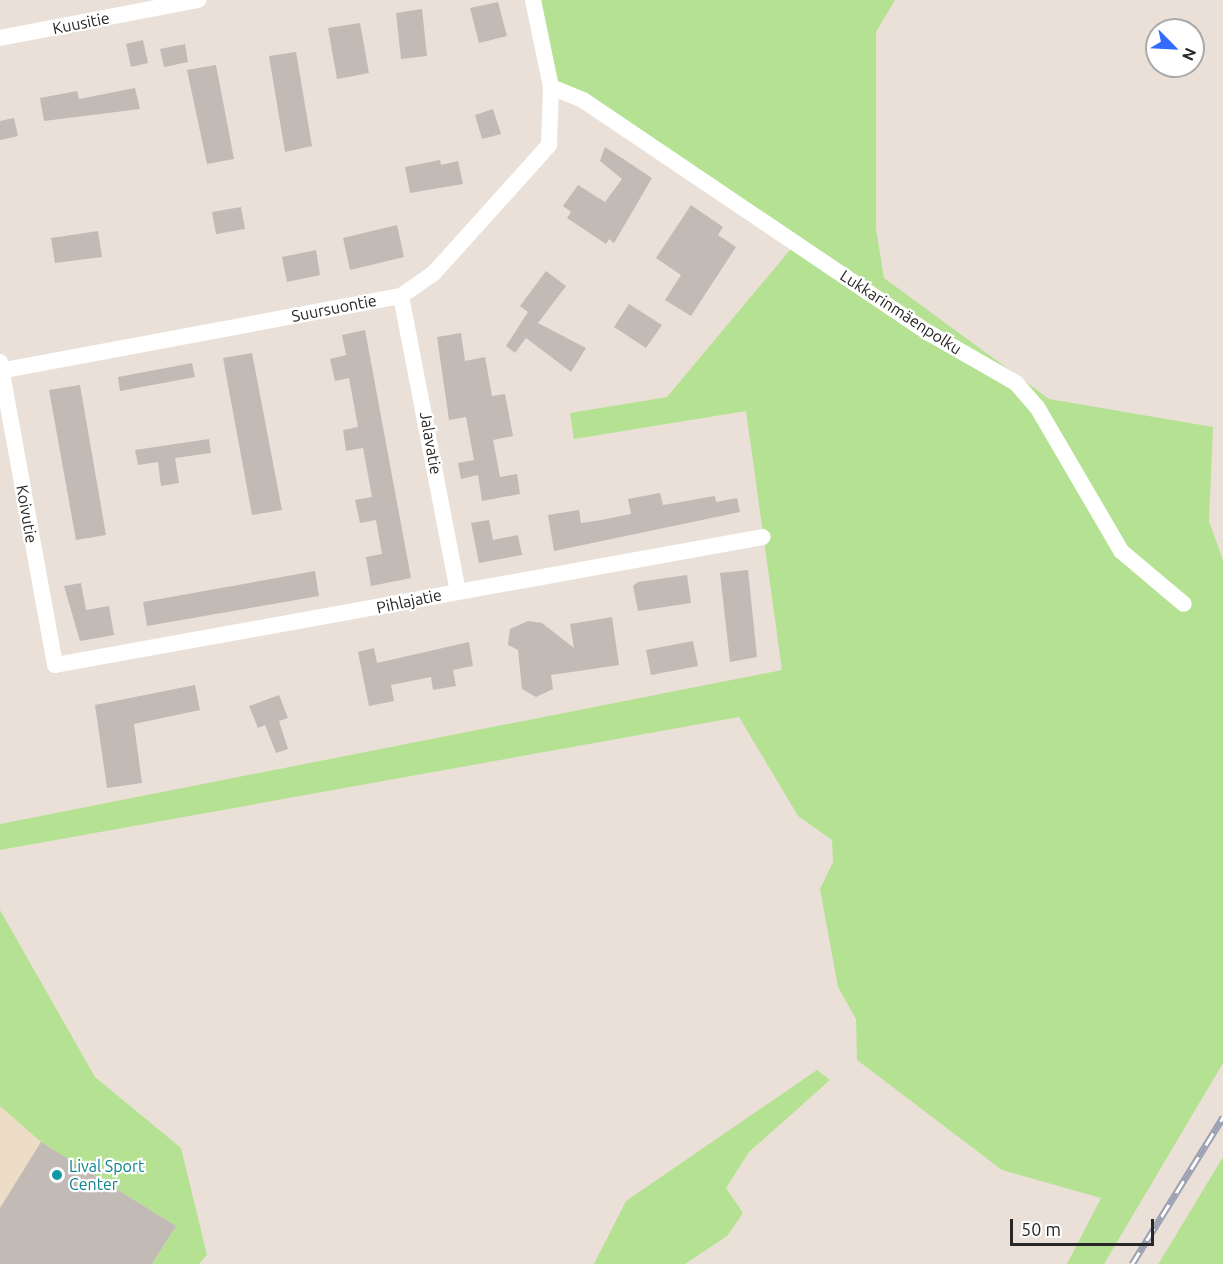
<!DOCTYPE html>
<html>
<head>
<meta charset="utf-8">
<style>
  body { margin:0 }
  #map { position:relative; width:1223px; height:1264px; overflow:hidden; background:#eae0d7; font-family:Ubuntu,sans-serif }
  div>[style] { position:absolute }
  [style*='--x'] { left:calc(var(--x)*1px); top:calc(var(--y)*1px); width:calc(var(--w)*1px); rotate:calc(var(--a)*1deg) }
  .education>* { inset:0; background:#eddcc6 }
  .green>* { inset:0; background:#b5e292 }
  .building>* { inset:0; background:#c2bab5 }
  .minor>* { height:16px; margin:-8px; padding:0 8px; transform-origin:8px; border-radius:8px; background:#fff }
  .rail>* { height:7px; margin-top:-3.5px; transform-origin:0; background:repeating-linear-gradient(90deg,#fff 0 14px,#9ba0b2 0 28px); box-sizing:border-box; border-block:2px solid #9ba0b2 }
  .dots>* { width:16px; height:16px; translate:-50% -50%; box-sizing:border-box; border:3px solid #fff; border-radius:50% }
  span { translate:-50% -50%; white-space:nowrap; text-align:center; line-height:1.15; -webkit-text-stroke:4.5px #fff; paint-order:stroke }
  .street-label { font-size:16px; color:#272727 }
  .culture-label { font-size:16px; color:#0d838f }
  .left { translate:0 -50%; text-align:left }
  .north { position:absolute; left:1145px; top:18px; width:60px; height:60px; box-sizing:border-box; background:#fff; border:2px solid #a9a9a9; border-radius:50%; rotate:114deg; font-size:16px; font-weight:700; line-height:24px; text-align:center; color:#272727 }
  .north::after { content:''; display:block; margin:auto; width:21px; height:27px; background:#336cfc; clip-path:polygon(50% 0,100% 100%,50% 72%,0 100%) }
  .scale { position:absolute; left:1010px; top:1219px; width:144px; height:27px; box-sizing:border-box; border:3px solid #272727; border-top:0; padding-left:8px; font-size:18px; line-height:21px; white-space:nowrap; color:#272727; -webkit-text-stroke:4px #fff; paint-order:stroke }
</style>
</head>
<body>
<div id="map">
  <div class="education">
    <div style="clip-path:polygon(0 1106px,41px 1142px,0 1208px)"></div>
  </div>
  <div class="green">
    <div style="clip-path:polygon(541px 0,895px 0,876px 32px,876px 229px,884px 278px,1049px 399px,1213px 427px,1209px 521px,1223px 560px,1223px 1063px,1104px 1264px,1067px 1264px,1101px 1198px,1002px 1170px,857px 1060px,856px 1019px,838px 987px,820px 889px,833px 862px,832px 840px,798px 816px,739px 717px,0 850px,0 824px,782px 670px,746px 411px,574px 439px,570px 413px,667px 397px,795px 244px,558px 88px)"></div>
    <div style="clip-path:polygon(0 910px,95px 1077px,181px 1148px,207px 1255px,199px 1264px,152px 1264px,176px 1226px,41px 1142px,0 1106px)"></div>
    <div style="clip-path:polygon(817px 1070px,830px 1080px,749px 1152px,726px 1188px,743px 1213px,727px 1236px,685px 1264px,594px 1264px,626px 1201px)"></div>
    <div style="clip-path:polygon(1223px 1157px,1223px 1264px,1158px 1264px,1159px 1263px)"></div>
  </div>
  <div class="building">
    <div style="clip-path:polygon(498px 2px,507px 36px,479px 43px,470px 8px)"></div>
    <div style="clip-path:polygon(422px 9px,427px 56px,401px 59px,396px 13px)"></div>
    <div style="clip-path:polygon(360px 23px,369px 73px,337px 79px,328px 28px)"></div>
    <div style="clip-path:polygon(143px 40px,148px 63px,131px 67px,126px 44px)"></div>
    <div style="clip-path:polygon(185px 44px,188px 62px,164px 67px,160px 49px)"></div>
    <div style="clip-path:polygon(296px 52px,312px 146px,285px 152px,269px 56px)"></div>
    <div style="clip-path:polygon(216px 65px,234px 159px,207px 164px,187px 70px)"></div>
    <div style="clip-path:polygon(135px 88px,140px 109px,44px 121px,40px 98px,77px 91px,79px 99px)"></div>
    <div style="clip-path:polygon(493px 109px,501px 134px,482px 139px,475px 115px)"></div>
    <div style="clip-path:polygon(14px 118px,18px 136px,0 140px,0 121px)"></div>
    <div style="clip-path:polygon(605px 147px,652px 178px,614px 243px,609px 239px,606px 244px,567px 218px,571px 212px,563px 206px,578px 185px,605px 202px,622px 179px,600px 161px)"></div>
    <div style="clip-path:polygon(440px 160px,441px 165px,458px 161px,463px 184px,410px 193px,405px 167px)"></div>
    <div style="clip-path:polygon(691px 205px,723px 227px,718px 235px,736px 247px,691px 316px,665px 300px,681px 275px,656px 258px)"></div>
    <div style="clip-path:polygon(241px 207px,245px 229px,216px 234px,212px 212px)"></div>
    <div style="clip-path:polygon(397px 225px,404px 257px,350px 270px,343px 238px)"></div>
    <div style="clip-path:polygon(98px 231px,102px 257px,55px 263px,51px 238px)"></div>
    <div style="clip-path:polygon(316px 250px,320px 275px,287px 282px,282px 257px)"></div>
    <div style="clip-path:polygon(546px 271px,566px 286px,538px 323px,586px 348px,571px 372px,526px 338px,515px 353px,506px 346px,528px 312px,520px 306px)"></div>
    <div style="clip-path:polygon(629px 304px,662px 325px,646px 348px,614px 327px)"></div>
    <div style="clip-path:polygon(365px 330px,411px 578px,371px 586px,366px 557px,382px 554px,376px 520px,360px 523px,355px 500px,372px 497px,363px 448px,346px 451px,343px 430px,358px 427px,349px 378px,335px 381px,330px 359px,346px 355px,342px 335px)"></div>
    <div style="clip-path:polygon(461px 333px,465px 361px,485px 357px,492px 396px,505px 394px,513px 436px,493px 440px,500px 477px,517px 474px,520px 494px,482px 501px,478px 475px,461px 479px,458px 463px,474px 460px,466px 417px,449px 420px,437px 337px)"></div>
    <div style="clip-path:polygon(252px 353px,282px 510px,252px 515px,223px 358px)"></div>
    <div style="clip-path:polygon(192px 363px,195px 377px,120px 391px,118px 377px)"></div>
    <div style="clip-path:polygon(80px 385px,106px 535px,76px 540px,49px 390px)"></div>
    <div style="clip-path:polygon(209px 439px,211px 453px,175px 458px,179px 483px,161px 486px,158px 462px,138px 465px,135px 450px)"></div>
    <div style="clip-path:polygon(660px 493px,663px 505px,715px 496px,716px 502px,737px 498px,740px 512px,554px 551px,548px 515px,579px 510px,581px 523px,601px 520px,631px 514px,628px 499px)"></div>
    <div style="clip-path:polygon(489px 520px,493px 540px,518px 535px,522px 555px,479px 563px,471px 523px)"></div>
    <div style="clip-path:polygon(748px 570px,757px 657px,730px 662px,720px 573px)"></div>
    <div style="clip-path:polygon(315px 571px,319px 596px,147px 626px,143px 602px)"></div>
    <div style="clip-path:polygon(687px 575px,691px 603px,638px 611px,633px 586px,638px 582px)"></div>
    <div style="clip-path:polygon(81px 583px,86px 610px,109px 606px,114px 635px,80px 641px,64px 586px)"></div>
    <div style="clip-path:polygon(612px 617px,619px 665px,551px 675px,553px 689px,536px 697px,522px 689px,518px 650px,508px 645px,510px 629px,528px 621px,542px 623px,574px 648px,570px 624px)"></div>
    <div style="clip-path:polygon(693px 641px,698px 666px,651px 675px,646px 650px)"></div>
    <div style="clip-path:polygon(469px 642px,473px 666px,453px 670px,456px 686px,433px 690px,431px 677px,391px 685px,394px 701px,369px 706px,358px 652px,374px 648px,377px 663px)"></div>
    <div style="clip-path:polygon(195px 685px,200px 710px,134px 724px,142px 783px,107px 788px,95px 705px)"></div>
    <div style="clip-path:polygon(279px 695px,288px 718px,279px 721px,288px 749px,276px 753px,265px 725px,258px 728px,249px 706px)"></div>
    <div style="clip-path:polygon(41px 1142px,176px 1226px,152px 1264px,0 1264px,0 1208px)"></div>
  </div>
  <div class="minor">
    <div style="--x:0;--y:38;--w:202;--a:-10.9"></div>
    <div style="--x:551;--y:87;--w:35;--a:22"></div>
    <div style="--x:583;--y:100;--w:417;--a:34"></div>
    <div style="--x:929;--y:333;--w:100;--a:29.9"></div>
    <div style="--x:1016;--y:383;--w:32;--a:49"></div>
    <div style="--x:1037;--y:407;--w:167;--a:59.7"></div>
    <div style="--x:1121;--y:551;--w:82;--a:40.1"></div>
    <div style="--x:401;--y:296;--w:300;--a:79.1"></div>
    <div style="--x:0;--y:362;--w:308;--a:79.7"></div>
    <div style="--x:55;--y:665;--w:719;--a:-10.25"></div>
    <div style="--x:0;--y:371;--w:408;--a:-10.6"></div>
    <div style="--x:401;--y:296;--w:39;--a:-35"></div>
    <div style="--x:433;--y:274;--w:173;--a:-48"></div>
    <div style="--x:549;--y:145;--w:58;--a:-88"></div>
    <div style="--x:551;--y:87;--w:89;--a:-101.7"></div>
  </div>
  <div class="rail">
    <div style="--x:1132;--y:1264;--w:173;--a:-58.2"></div>
  </div>
  <div class="dots">
    <div style="left:57px;top:1175px;background:#0f9aa8"></div>
  </div>
  <div class="street-label">
    <span style="left:81px;top:23px;rotate:-11deg">Kuusitie</span>
    <span style="left:334px;top:308px;rotate:-11deg">Suursuontie</span>
    <span style="left:901px;top:312px;rotate:33deg">Lukkarinmäenpolku</span>
    <span style="left:431px;top:443px;rotate:80deg">Jalavatie</span>
    <span style="left:27px;top:514px;rotate:80deg">Koivutie</span>
    <span style="left:409px;top:601px;rotate:-12deg">Pihlajatie</span>
  </div>
  <div class="culture-label">
    <span class="left" style="left:69px;top:1175px">Lival Sport<br>Center</span>
  </div>
  <div class="north">N</div>
  <div class="scale">50 m</div>
</div>
</body>
</html>
